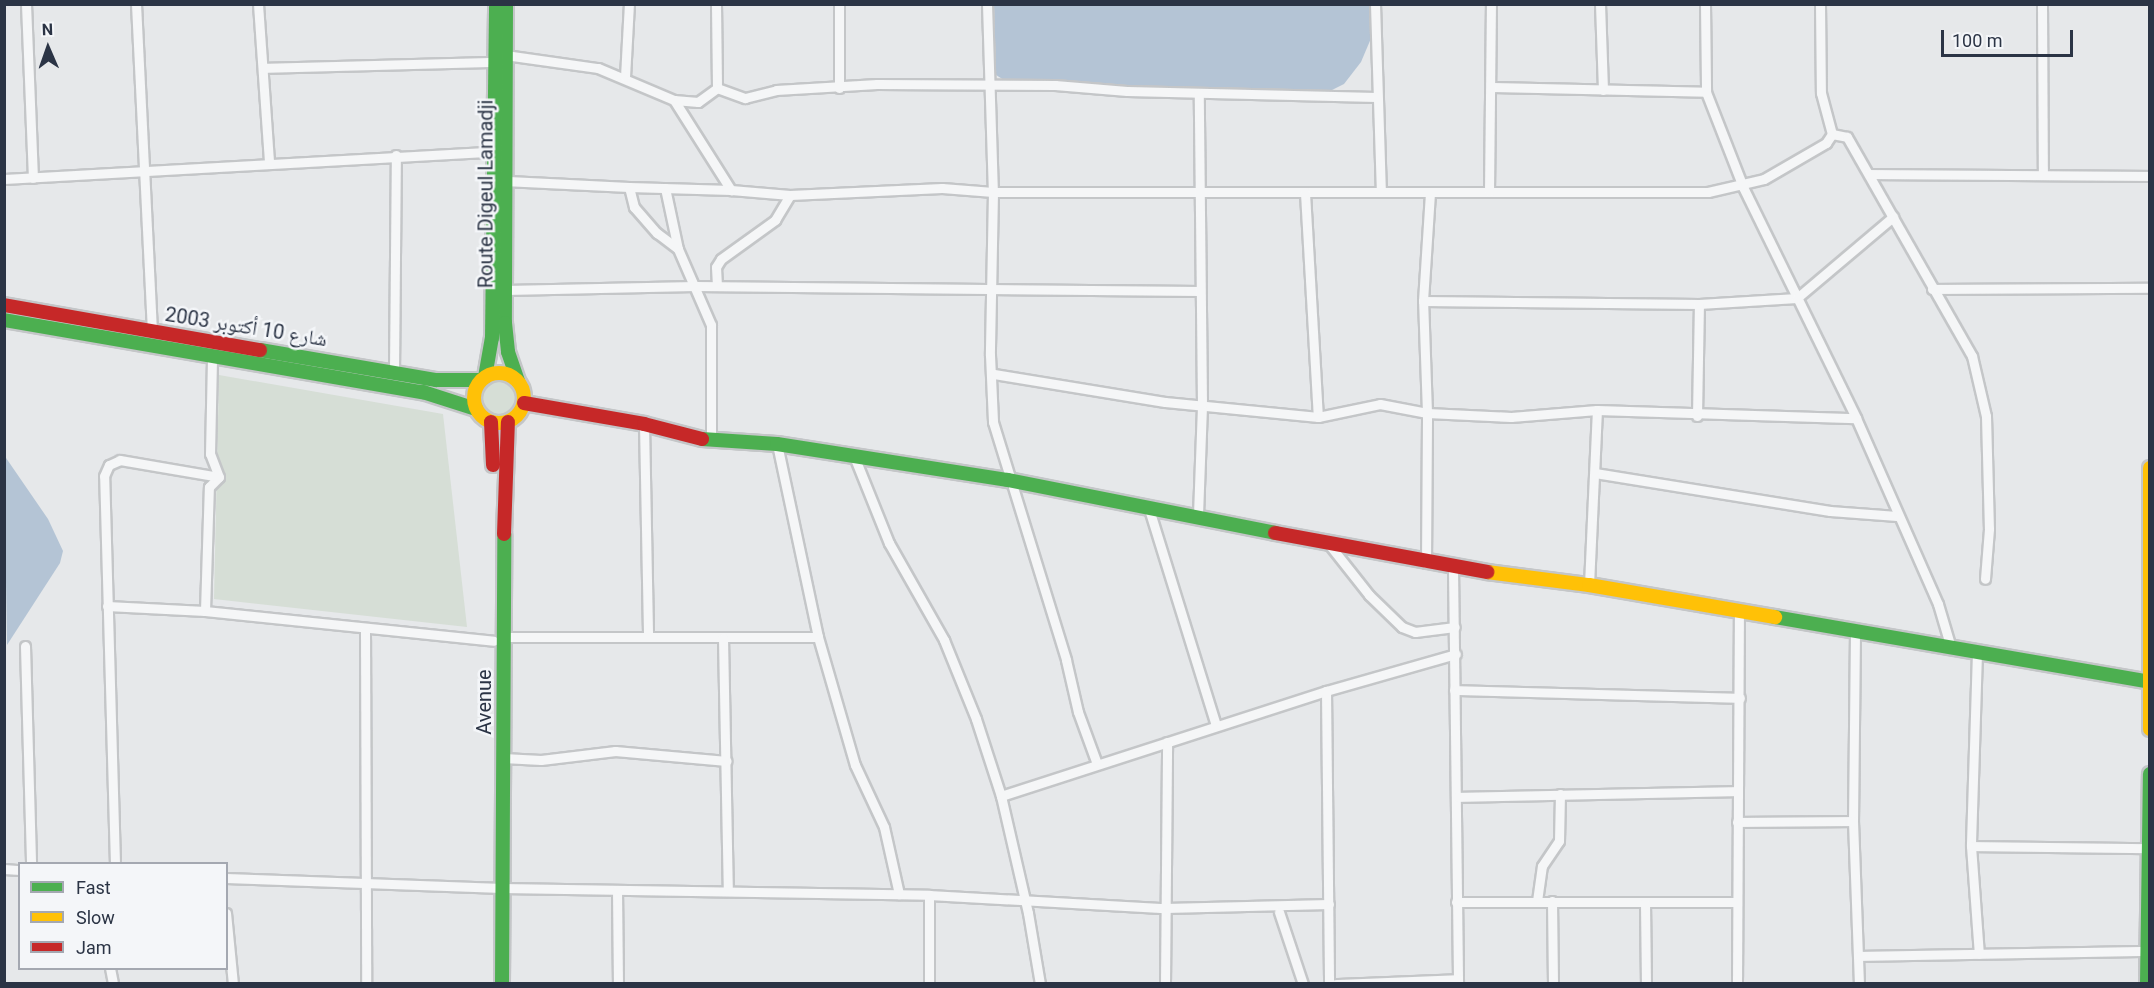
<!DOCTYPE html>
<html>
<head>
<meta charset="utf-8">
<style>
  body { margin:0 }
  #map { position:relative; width:2154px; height:988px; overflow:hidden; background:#e6e8ea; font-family:Roboto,"Noto Naskh Arabic",sans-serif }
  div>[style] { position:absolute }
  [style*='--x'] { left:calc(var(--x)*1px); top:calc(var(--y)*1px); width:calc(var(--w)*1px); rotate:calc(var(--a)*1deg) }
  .green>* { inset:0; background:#d6ded6 }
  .round { border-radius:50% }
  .water>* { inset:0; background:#b4c4d5 }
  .roads { filter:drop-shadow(2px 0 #c4c6c8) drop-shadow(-2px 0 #c4c6c8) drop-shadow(0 2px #c4c6c8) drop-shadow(0 -2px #c4c6c8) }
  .street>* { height:9px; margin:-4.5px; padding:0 4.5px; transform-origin:4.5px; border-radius:4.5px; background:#f5f6f7 }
  .fast>* { height:14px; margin:-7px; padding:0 7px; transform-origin:7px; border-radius:7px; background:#4caf50 }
  .slow>* { height:14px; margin:-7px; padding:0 7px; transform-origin:7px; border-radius:7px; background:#ffc107 }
  .slow>.ring { margin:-7px; padding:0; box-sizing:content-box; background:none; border:14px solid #ffc107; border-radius:50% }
  .jam>* { height:14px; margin:-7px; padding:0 7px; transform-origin:7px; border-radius:7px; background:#c62828 }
  span { translate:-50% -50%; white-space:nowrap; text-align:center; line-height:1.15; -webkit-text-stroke:5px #f4f6f9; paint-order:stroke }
  .street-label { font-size:20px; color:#2b3445 }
  .frame { position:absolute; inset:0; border:6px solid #2b3445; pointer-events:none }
  .legend { position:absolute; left:18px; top:862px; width:210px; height:108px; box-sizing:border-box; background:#f4f6f9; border:2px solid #a4a8b1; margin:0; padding:8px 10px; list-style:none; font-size:18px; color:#2b3445 }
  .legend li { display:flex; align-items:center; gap:12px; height:30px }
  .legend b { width:30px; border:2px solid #a4a8b1 }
  .north { position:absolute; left:18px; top:18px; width:60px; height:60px; -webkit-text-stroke:4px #f4f6f9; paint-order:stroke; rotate:358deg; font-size:16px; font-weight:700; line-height:24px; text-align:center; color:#2b3445 }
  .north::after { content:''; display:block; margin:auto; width:21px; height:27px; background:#2b3445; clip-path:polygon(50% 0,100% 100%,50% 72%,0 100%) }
  .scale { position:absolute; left:1941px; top:30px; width:132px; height:27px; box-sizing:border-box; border:3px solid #2b3445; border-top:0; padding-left:8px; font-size:18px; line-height:21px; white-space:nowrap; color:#2b3445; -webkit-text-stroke:4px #f4f6f9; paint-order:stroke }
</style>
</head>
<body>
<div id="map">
  <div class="green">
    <div style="clip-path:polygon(219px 375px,443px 414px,467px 627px,214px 599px)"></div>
    <div class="round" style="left:481px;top:382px;width:34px;height:34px"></div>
  </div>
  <div class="water">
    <div style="clip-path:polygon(1373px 4px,1372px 36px,1361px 62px,1344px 84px,1324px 94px,1145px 89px,1004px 80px,996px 75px,994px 5px)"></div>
    <div style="clip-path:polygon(4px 455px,48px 519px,63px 551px,60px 563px,7px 645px)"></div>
  </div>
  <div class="roads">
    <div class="street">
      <div style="--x:26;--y:4;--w:174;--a:87.7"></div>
      <div style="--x:136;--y:4;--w:328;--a:87.2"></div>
      <div style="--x:258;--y:4;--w:158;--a:86"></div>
      <div style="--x:716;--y:4;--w:84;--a:89.3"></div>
      <div style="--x:839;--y:4;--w:84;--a:90"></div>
      <div style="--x:987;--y:4;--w:188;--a:88.2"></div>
      <div style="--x:993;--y:192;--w:163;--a:91.1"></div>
      <div style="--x:990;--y:355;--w:67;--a:87.4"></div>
      <div style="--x:993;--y:422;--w:249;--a:72.9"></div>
      <div style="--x:1066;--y:660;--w:53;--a:77"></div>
      <div style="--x:1078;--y:712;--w:55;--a:69.9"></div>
      <div style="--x:1375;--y:4;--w:187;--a:88.2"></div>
      <div style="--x:1600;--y:4;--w:86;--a:88"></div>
      <div style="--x:1705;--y:4;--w:88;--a:89.3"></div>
      <div style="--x:1706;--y:92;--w:102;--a:68.7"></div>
      <div style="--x:1743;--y:187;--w:257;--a:63.9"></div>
      <div style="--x:1856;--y:418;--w:203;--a:66.2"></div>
      <div style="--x:1938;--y:604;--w:46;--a:73.5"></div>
      <div style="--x:1820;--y:4;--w:89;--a:89.4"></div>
      <div style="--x:1821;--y:93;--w:42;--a:75"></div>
      <div style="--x:2042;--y:4;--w:170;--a:89.7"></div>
      <div style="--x:505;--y:55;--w:94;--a:8"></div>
      <div style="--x:598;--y:68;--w:82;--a:22.8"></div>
      <div style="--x:674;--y:100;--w:24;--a:5"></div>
      <div style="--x:698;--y:102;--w:24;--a:-36"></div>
      <div style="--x:263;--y:68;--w:232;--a:-1.5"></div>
      <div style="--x:625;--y:77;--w:73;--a:-86.9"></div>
      <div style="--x:1493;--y:87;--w:213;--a:1.3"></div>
      <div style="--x:717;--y:88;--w:30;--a:20"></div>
      <div style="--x:745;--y:98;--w:32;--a:-14"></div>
      <div style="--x:776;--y:90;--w:101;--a:-3.4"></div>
      <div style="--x:877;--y:84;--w:178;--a:0.3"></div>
      <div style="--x:1055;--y:85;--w:72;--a:4.8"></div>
      <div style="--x:1127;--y:91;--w:249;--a:1.4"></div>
      <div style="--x:674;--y:100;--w:107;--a:57.7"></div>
      <div style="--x:731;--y:190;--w:59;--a:4.8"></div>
      <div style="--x:790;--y:195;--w:152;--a:-2.6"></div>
      <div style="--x:942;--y:188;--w:51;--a:4.5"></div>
      <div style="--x:993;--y:192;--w:715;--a:0"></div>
      <div style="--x:1708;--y:192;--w:57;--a:-13.1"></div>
      <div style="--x:1764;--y:179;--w:72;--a:-30.1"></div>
      <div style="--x:1826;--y:143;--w:11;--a:-56"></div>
      <div style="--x:1832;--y:134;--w:15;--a:11"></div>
      <div style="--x:1847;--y:137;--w:252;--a:60.3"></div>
      <div style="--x:1972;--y:356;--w:62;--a:76.9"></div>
      <div style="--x:1986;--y:416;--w:113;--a:88.5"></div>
      <div style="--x:1989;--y:529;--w:50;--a:94.6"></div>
      <div style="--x:1869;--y:174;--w:281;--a:0.4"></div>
      <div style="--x:4;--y:179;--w:496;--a:-3.2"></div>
      <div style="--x:506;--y:181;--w:123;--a:2.8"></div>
      <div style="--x:629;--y:187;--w:21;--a:76"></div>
      <div style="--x:634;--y:207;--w:35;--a:49"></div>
      <div style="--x:657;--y:233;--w:26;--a:37"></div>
      <div style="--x:678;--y:249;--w:83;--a:66.5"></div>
      <div style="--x:711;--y:325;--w:116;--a:90"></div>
      <div style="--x:629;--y:187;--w:102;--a:1.7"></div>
      <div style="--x:665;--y:188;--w:62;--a:78"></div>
      <div style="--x:1489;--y:192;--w:188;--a:-89.4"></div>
      <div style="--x:1305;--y:193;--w:224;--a:86.7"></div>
      <div style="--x:717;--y:286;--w:19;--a:-93"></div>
      <div style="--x:716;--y:267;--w:9;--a:-58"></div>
      <div style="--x:721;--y:259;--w:67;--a:-35.8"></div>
      <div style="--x:775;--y:220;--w:29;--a:-59"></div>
      <div style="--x:1932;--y:289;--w:218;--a:-0.3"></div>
      <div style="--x:505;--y:290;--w:190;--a:-1.2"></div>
      <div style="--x:695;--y:286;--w:504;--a:0.57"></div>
      <div style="--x:1423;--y:301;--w:276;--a:0.6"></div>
      <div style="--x:1699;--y:304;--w:98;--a:-3.5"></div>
      <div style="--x:1797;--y:298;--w:126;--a:-40.2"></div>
      <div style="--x:394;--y:372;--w:217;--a:-89.5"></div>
      <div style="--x:994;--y:374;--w:173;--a:9.3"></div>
      <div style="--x:1165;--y:402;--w:154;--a:5.6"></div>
      <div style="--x:1318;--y:417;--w:63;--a:-11.8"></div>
      <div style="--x:1380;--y:404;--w:48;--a:10.8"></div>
      <div style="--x:1427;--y:413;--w:84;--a:2.7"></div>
      <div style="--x:1511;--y:417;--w:86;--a:-4.7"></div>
      <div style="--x:1597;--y:410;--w:259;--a:1.8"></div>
      <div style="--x:1697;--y:416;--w:112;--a:-89"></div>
      <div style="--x:644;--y:424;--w:213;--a:88.9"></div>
      <div style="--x:777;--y:444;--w:197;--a:78"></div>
      <div style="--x:818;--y:637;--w:133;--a:73.9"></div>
      <div style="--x:855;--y:765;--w:68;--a:64.9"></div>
      <div style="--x:884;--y:827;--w:69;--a:77.4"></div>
      <div style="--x:854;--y:456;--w:94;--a:68.1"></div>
      <div style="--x:889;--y:543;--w:112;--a:60.4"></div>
      <div style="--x:944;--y:640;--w:85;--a:67.9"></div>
      <div style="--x:976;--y:719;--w:81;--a:72"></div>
      <div style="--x:1001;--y:796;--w:120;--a:77"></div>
      <div style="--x:1028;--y:913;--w:72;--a:80.4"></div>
      <div style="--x:1595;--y:473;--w:238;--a:9.2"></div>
      <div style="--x:1830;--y:511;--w:67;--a:4.3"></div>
      <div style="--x:1149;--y:509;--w:226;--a:72.8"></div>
      <div style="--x:1198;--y:515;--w:111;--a:-87.9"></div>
      <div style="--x:1202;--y:404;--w:311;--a:-90.6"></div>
      <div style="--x:1328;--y:543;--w:66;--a:51.7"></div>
      <div style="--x:1369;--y:595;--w:46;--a:44.1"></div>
      <div style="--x:1402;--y:627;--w:14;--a:21"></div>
      <div style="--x:1415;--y:632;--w:40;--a:-7.1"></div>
      <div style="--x:1426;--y:563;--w:150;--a:-89.6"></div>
      <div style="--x:1427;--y:413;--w:112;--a:-92"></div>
      <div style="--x:1423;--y:301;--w:109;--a:-86.3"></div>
      <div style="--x:1453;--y:568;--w:416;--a:89.3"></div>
      <div style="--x:1589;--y:585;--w:175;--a:-87.4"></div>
      <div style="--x:107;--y:606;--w:98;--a:2.9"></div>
      <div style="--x:205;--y:611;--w:290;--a:5.9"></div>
      <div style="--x:205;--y:611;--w:124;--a:-88.2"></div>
      <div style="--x:209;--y:487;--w:14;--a:-45"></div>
      <div style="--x:219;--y:477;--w:25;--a:-111"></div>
      <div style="--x:210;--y:454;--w:99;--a:-88.8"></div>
      <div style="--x:365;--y:629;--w:355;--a:89.8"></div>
      <div style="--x:1855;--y:632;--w:189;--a:90.6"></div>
      <div style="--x:1853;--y:821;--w:163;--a:87.9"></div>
      <div style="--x:504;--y:637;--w:314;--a:0"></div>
      <div style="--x:723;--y:638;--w:252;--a:88.9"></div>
      <div style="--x:25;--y:646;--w:218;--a:88.4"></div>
      <div style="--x:1977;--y:652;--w:194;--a:91.8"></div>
      <div style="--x:1971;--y:846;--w:108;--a:85.8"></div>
      <div style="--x:1454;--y:690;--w:286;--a:1.6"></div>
      <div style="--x:1326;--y:691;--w:135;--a:-15.9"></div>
      <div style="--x:503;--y:758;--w:38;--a:3"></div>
      <div style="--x:541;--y:760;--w:75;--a:-6.9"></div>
      <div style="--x:615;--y:751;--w:112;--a:5.1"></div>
      <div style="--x:1001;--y:796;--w:342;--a:-17.9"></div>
      <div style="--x:1326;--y:691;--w:293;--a:89.4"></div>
      <div style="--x:1458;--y:797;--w:280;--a:-1.2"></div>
      <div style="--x:1737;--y:822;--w:116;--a:-0.5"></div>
      <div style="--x:1971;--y:846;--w:175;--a:0.7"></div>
      <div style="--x:115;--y:864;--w:388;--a:-91.6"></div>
      <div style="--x:104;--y:476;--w:12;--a:-66"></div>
      <div style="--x:109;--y:465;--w:12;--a:-24"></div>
      <div style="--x:120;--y:460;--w:100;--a:9.7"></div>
      <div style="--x:4;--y:869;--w:16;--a:4"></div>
      <div style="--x:226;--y:878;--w:276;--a:2.1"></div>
      <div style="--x:502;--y:888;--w:427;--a:0.9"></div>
      <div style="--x:929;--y:895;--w:236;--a:3.2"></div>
      <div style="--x:1165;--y:908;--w:164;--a:-1.4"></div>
      <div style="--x:617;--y:890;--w:94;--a:89.4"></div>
      <div style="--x:929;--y:895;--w:89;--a:90"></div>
      <div style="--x:1537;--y:901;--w:35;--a:-82"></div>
      <div style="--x:1542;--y:866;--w:30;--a:-56"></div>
      <div style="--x:1559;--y:841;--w:47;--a:-88.8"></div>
      <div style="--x:1552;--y:901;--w:83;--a:89.3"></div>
      <div style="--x:1456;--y:902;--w:279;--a:0"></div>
      <div style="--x:1645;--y:903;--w:81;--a:89.3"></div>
      <div style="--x:1279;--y:912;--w:76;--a:71.6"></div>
      <div style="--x:226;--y:913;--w:71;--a:84.4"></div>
      <div style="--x:1860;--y:956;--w:290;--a:-1"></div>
      <div style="--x:110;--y:968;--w:16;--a:79"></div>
      <div style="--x:1165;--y:984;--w:242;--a:-89.5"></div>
      <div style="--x:1336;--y:984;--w:122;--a:-2.3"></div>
      <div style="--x:1737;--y:984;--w:373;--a:-89.7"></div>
    </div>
    <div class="fast">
      <div style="--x:506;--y:4;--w:319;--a:90.2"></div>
      <div style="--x:505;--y:323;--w:29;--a:84"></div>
      <div style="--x:508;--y:352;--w:31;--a:71"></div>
      <div style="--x:4;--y:320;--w:425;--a:9.8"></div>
      <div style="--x:423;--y:392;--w:56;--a:17.8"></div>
      <div style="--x:260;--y:350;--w:179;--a:9.7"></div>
      <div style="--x:436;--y:380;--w:45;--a:0"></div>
      <div style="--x:485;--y:377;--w:40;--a:-80"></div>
      <div style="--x:492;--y:338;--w:334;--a:-89.3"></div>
      <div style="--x:702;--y:439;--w:75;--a:3.8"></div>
      <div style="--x:777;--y:444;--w:234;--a:8.9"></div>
      <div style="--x:1008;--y:480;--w:272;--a:11.2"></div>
      <div style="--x:1775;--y:617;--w:381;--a:9.8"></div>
      <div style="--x:502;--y:984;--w:450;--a:-89.7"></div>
      <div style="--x:2147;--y:984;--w:210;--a:-89.2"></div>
    </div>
    <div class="slow">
      <div class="ring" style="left:474px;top:373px;width:36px;height:36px"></div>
      <div style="--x:2150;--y:468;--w:261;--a:90"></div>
      <div style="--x:1487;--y:572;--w:103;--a:7.3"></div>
      <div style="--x:1589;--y:585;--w:189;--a:9.8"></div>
    </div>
    <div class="jam">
      <div style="--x:4;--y:305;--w:260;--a:10"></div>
      <div style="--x:524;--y:403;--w:122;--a:9.9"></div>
      <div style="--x:644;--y:424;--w:60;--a:14.5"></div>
      <div style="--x:491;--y:422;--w:43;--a:87.3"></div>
      <div style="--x:1275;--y:533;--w:216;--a:10.4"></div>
      <div style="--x:504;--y:534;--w:112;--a:-88"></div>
    </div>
  </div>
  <div class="street-label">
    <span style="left:486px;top:194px;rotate:-90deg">Route Digeul Lamadji</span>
    <span style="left:246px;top:327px;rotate:9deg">شارع 10 أكتوبر 2003</span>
    <span style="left:484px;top:702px;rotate:-90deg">Avenue</span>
  </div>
  <div class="frame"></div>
  <ul class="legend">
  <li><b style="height:8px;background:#4caf50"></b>Fast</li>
  <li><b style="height:8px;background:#ffc107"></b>Slow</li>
  <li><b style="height:8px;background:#c62828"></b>Jam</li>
  </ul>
  <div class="north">N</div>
  <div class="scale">100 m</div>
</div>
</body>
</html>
